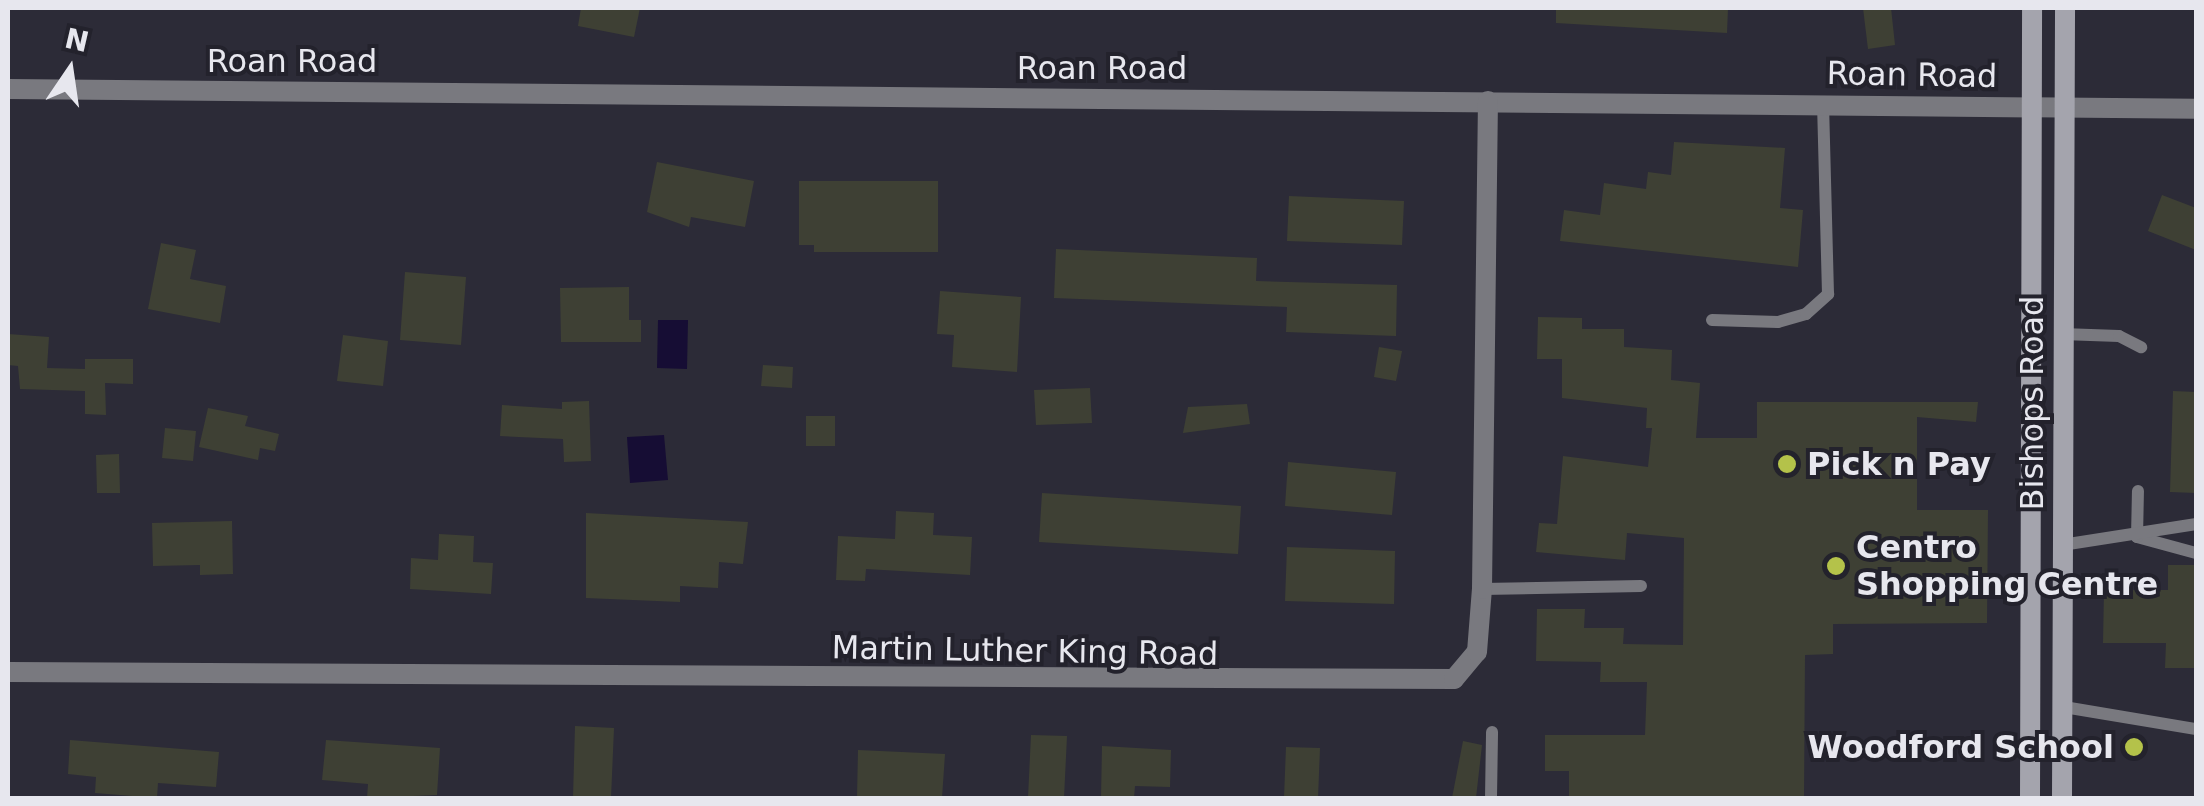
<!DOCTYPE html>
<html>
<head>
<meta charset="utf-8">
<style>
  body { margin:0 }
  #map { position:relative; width:2204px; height:806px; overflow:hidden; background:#2c2b37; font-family:"DejaVu Sans",sans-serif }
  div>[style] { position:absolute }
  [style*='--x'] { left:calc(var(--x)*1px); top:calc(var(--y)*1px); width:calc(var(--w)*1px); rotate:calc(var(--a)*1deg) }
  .water>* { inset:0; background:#160d34 }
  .building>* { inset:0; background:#3e4034 }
  .lane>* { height:12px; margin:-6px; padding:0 6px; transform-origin:6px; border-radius:6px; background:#79797f }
  .street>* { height:20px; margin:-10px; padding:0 10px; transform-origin:10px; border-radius:10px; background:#79797f }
  .secondary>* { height:20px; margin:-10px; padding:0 10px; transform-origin:10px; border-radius:10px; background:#a4a4ad }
  .dots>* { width:28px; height:28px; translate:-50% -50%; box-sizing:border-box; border:5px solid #23222c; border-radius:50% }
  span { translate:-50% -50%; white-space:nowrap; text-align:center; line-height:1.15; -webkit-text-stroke:8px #23222c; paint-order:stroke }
  .street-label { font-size:32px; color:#e7e7ee }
  .poi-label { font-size:32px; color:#e7e7ee; font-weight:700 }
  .left { translate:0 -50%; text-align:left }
  .right { translate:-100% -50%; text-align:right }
  .frame { position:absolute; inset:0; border:10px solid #e7e7ee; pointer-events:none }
  .north { position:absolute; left:20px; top:20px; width:100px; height:100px; -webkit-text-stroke:8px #23222c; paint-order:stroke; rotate:13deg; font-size:28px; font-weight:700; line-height:40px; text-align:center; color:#e7e7ee }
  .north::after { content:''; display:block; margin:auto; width:35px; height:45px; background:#e7e7ee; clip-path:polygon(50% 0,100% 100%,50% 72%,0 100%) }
</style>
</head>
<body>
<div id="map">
  <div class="water">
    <div style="clip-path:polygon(658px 320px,688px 320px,687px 369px,657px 368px)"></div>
    <div style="clip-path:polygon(664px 435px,668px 480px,630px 483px,627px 437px)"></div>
  </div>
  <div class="building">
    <div style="clip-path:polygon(581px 8px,640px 8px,634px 37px,578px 26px)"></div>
    <div style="clip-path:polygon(1556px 8px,1728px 8px,1727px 33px,1556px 23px)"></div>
    <div style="clip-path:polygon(1863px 8px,1891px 8px,1895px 45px,1868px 49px)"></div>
    <div style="clip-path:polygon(1674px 142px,1785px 148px,1780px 208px,1803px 210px,1798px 267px,1560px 241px,1564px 210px,1600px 215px,1604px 183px,1646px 189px,1648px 172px,1671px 175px)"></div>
    <div style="clip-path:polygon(657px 162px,754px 181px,745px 227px,691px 217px,689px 227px,647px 212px)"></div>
    <div style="clip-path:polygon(799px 181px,938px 181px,938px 252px,814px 252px,814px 245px,799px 245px)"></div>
    <div style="clip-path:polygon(2162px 195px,2196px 208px,2196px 250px,2148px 231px)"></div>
    <div style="clip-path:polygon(1289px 196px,1404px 201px,1402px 245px,1287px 241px)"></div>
    <div style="clip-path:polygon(161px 243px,196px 250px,190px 279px,226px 286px,220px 323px,148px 309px)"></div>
    <div style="clip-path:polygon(1056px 249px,1257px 258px,1256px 281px,1397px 285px,1396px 336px,1286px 332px,1287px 307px,1054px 298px)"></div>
    <div style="clip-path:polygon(405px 272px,466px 277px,461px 345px,400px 340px)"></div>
    <div style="clip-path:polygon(629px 287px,629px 320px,641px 320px,641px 342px,561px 342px,560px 288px)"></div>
    <div style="clip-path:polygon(940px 291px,1021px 297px,1017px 372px,952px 367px,954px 335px,937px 334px)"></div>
    <div style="clip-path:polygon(1538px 317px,1582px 318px,1582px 329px,1624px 329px,1624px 347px,1672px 350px,1671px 380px,1700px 383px,1696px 438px,1757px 438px,1757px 402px,1978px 402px,1976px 422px,1917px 417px,1917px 510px,1988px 510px,1987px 623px,1833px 624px,1833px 654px,1805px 655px,1804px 798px,1569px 798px,1569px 771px,1545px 771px,1545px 735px,1645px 735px,1647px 682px,1600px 682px,1601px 662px,1536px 661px,1537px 609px,1585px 609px,1584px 628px,1624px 628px,1623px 644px,1683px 645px,1684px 538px,1627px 533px,1625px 560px,1536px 552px,1539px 523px,1557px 524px,1563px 456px,1648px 467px,1652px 428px,1646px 428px,1647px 408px,1562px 398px,1562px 359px,1537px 359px)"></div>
    <div style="clip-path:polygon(8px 334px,49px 337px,47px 368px,85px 369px,85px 359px,133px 359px,133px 384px,105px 383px,106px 415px,85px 414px,85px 391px,20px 389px,18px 366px,8px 365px)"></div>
    <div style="clip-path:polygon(343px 335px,388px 341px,383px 386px,337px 381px)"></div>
    <div style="clip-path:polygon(1379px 347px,1402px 351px,1396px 381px,1374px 377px)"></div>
    <div style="clip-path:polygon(763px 365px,793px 367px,792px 388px,761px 386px)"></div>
    <div style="clip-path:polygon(1090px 388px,1092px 423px,1036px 425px,1034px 390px)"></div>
    <div style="clip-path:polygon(2173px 391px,2196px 392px,2196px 493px,2170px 492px)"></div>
    <div style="clip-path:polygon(589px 401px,591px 461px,564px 462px,563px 439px,500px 436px,502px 405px,562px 409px,562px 402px)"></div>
    <div style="clip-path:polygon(1247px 404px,1250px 424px,1183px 433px,1188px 407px)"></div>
    <div style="clip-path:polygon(208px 408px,248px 416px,245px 426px,279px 434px,275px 451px,260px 448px,258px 460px,199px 447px)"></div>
    <div style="clip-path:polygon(806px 416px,835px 416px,835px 446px,806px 446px)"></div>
    <div style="clip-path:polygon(165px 428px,196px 431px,193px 461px,162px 458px)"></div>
    <div style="clip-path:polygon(119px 454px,120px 493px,97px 493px,96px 455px)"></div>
    <div style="clip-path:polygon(1288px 462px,1396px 472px,1392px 515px,1285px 506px)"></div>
    <div style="clip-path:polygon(1042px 493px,1241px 506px,1238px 554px,1039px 542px)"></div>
    <div style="clip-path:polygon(896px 511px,934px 513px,933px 535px,972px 537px,970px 575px,866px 569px,865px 581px,836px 580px,838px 536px,895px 539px)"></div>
    <div style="clip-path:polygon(586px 513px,748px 522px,743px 564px,719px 562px,718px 588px,680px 586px,680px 602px,586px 598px)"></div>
    <div style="clip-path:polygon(232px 521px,233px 574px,200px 575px,200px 565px,153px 566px,152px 523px)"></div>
    <div style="clip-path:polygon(439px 534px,474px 536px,473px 562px,493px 563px,491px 594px,410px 589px,411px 558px,438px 560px)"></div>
    <div style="clip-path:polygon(1287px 547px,1395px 551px,1394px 604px,1285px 601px)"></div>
    <div style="clip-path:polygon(2168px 565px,2196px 565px,2196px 668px,2165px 668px,2166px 643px,2103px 643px,2104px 590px,2168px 590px)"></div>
    <div style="clip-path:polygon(575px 726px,614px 728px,611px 798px,573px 798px)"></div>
    <div style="clip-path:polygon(1031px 735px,1067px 736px,1064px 798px,1028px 798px)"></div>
    <div style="clip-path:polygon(70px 740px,219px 752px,216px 787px,158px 783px,157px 798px,95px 793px,96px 777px,68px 774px)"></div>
    <div style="clip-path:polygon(326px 740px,440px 748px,437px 795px,367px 798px,368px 784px,322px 780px)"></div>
    <div style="clip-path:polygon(1463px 741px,1482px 745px,1476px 798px,1452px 798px)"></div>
    <div style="clip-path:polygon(1102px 746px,1171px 750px,1170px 787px,1135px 786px,1134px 798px,1101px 798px)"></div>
    <div style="clip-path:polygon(1286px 747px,1320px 748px,1318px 798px,1284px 798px)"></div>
    <div style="clip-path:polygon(858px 750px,945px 754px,942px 798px,857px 798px)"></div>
  </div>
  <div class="lane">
    <div style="--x:1712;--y:320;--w:66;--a:1.7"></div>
    <div style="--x:1778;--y:322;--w:29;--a:-16"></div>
    <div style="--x:1806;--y:314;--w:30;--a:-42"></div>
    <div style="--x:1828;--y:294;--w:190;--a:-91.5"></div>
    <div style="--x:2062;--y:334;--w:57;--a:2"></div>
    <div style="--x:2119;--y:336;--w:25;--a:27"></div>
    <div style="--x:2137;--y:537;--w:61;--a:15.2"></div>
    <div style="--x:2137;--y:537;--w:46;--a:-88.8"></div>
    <div style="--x:2062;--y:545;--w:136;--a:-8.9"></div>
    <div style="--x:1482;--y:589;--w:159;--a:-1.1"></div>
    <div style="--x:2064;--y:707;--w:134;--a:9.5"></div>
    <div style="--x:1491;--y:798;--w:66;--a:-89.1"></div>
  </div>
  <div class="street">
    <div style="--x:8;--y:89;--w:2188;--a:0.52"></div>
    <div style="--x:8;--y:672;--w:1446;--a:0.28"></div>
    <div style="--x:1454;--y:679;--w:35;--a:-50"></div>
    <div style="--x:1477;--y:652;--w:63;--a:-85.5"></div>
    <div style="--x:1482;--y:589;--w:488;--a:-89.3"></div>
  </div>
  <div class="secondary">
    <div style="--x:2030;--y:798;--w:790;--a:-89.85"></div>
    <div style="--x:2062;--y:798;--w:790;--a:-89.78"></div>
  </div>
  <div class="dots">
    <div style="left:1787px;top:464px;background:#b4c24a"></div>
    <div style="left:1836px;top:566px;background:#b4c24a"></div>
    <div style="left:2134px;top:747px;background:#b4c24a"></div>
  </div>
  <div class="street-label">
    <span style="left:292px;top:61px">Roan Road</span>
    <span style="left:1102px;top:68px">Roan Road</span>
    <span style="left:1912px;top:75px;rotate:1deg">Roan Road</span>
    <span style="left:2032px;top:403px;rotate:-90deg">Bishops Road</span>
    <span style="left:1025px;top:651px;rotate:1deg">Martin Luther King Road</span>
  </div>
  <div class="poi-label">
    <span class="left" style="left:1807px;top:464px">Pick n Pay</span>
    <span class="left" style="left:1856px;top:566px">Centro<br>Shopping Centre</span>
    <span class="right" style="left:2114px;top:747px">Woodford School</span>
  </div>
  <div class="frame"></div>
  <div class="north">N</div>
</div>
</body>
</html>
